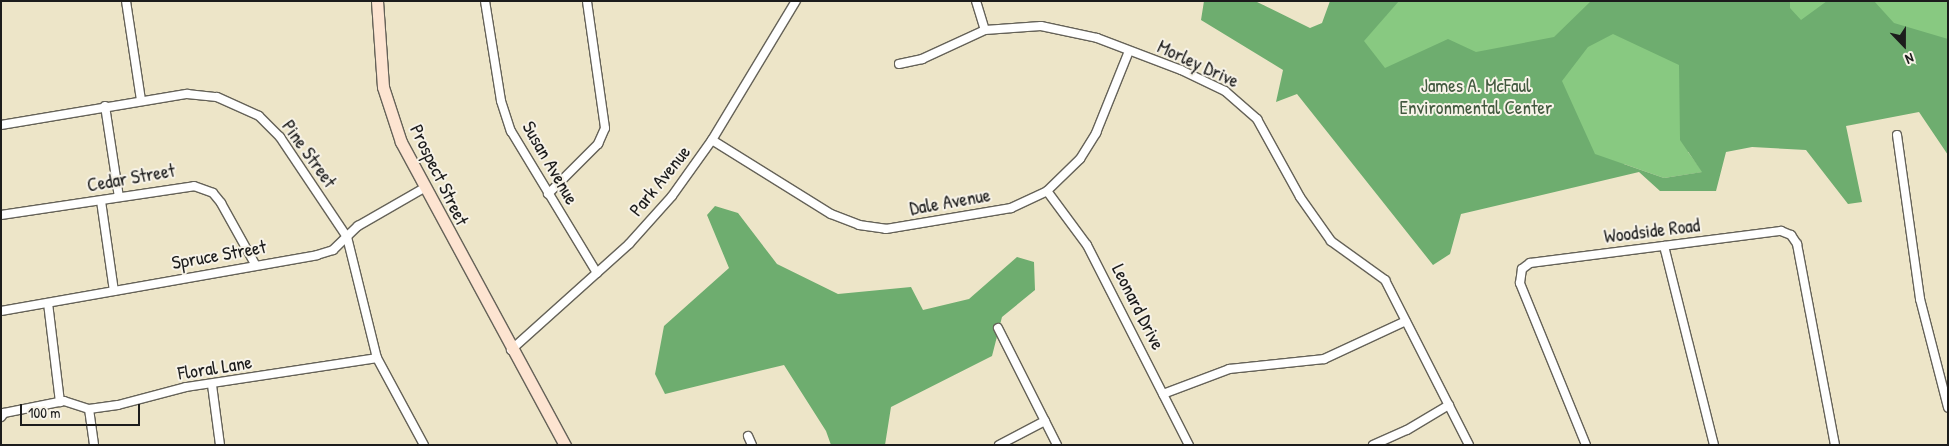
<!DOCTYPE html>
<html>
<head>
<meta charset="utf-8">
<style>
  body { margin:0 }
  #map { position:relative; width:1949px; height:446px; overflow:hidden; background:#ede5c8; font-family:"Patrick Hand",sans-serif }
  div>[style] { position:absolute }
  [style*='--x'] { left:calc(var(--x)*1px); top:calc(var(--y)*1px); width:calc(var(--w)*1px); rotate:calc(var(--a)*1deg) }
  .green>* { inset:0; background:#88c981 }
  .forest>* { inset:0; background:#6ead6f }
  .roads { filter:drop-shadow(1px 0 #656258) drop-shadow(-1px 0 #656258) drop-shadow(0 1px #656258) drop-shadow(0 -1px #656258) }
  .minor>* { height:8px; margin:-4px; padding:0 4px; transform-origin:4px; border-radius:4px; background:#fff }
  .secondary>* { height:11px; margin:-5.5px; padding:0 5.5px; transform-origin:5.5px; border-radius:5.5px; background:#fde4d1 }
  span { translate:-50% -50%; white-space:nowrap; text-align:center; line-height:1.15; -webkit-text-stroke:4px #f7f3e8; paint-order:stroke }
  .street-label { font-size:19px; color:#1c1c1c }
  .park-label { font-size:19px; color:#42593f }
  .frame { position:absolute; inset:0; border:2px solid #1c1c1c; pointer-events:none }
  .north { position:absolute; left:1879px; top:20px; width:50px; height:50px; -webkit-text-stroke:4px #f7f3e8; paint-order:stroke; rotate:158deg; font-size:14px; font-weight:700; line-height:20px; text-align:center; color:#1c1c1c }
  .north::after { content:''; display:block; margin:auto; width:18px; height:22px; background:#1c1c1c; clip-path:polygon(50% 0,100% 100%,50% 72%,0 100%) }
  .scale { position:absolute; left:20px; top:404px; width:120px; height:22px; box-sizing:border-box; border:2px solid #1c1c1c; border-top:0; padding-left:6px; font-size:15px; line-height:18px; white-space:nowrap; color:#1c1c1c; -webkit-text-stroke:4px #f7f3e8; paint-order:stroke }
</style>
</head>
<body>
<div id="map">
  <div class="green">
    <div style="clip-path:polygon(1350px 1px,1948px 1px,1948px 129px,1929px 99px,1688px 152px,1703px 172px,1664px 178px,1624px 164px,1420px 205px)"></div>
  </div>
  <div class="forest">
    <div style="clip-path:polygon(evenodd,1204px 1px,1255px 1px,1310px 28px,1322px 23px,1330px 1px,1399px 1px,1364px 41px,1385px 68px,1448px 39px,1476px 52px,1554px 37px,1591px 1px,1790px 1px,1790px 8px,1801px 20px,1827px 1px,1874px 1px,1894px 23px,1948px 39px,1948px 155px,1919px 112px,1846px 126px,1862px 202px,1848px 204px,1806px 150px,1752px 147px,1726px 152px,1716px 191px,1660px 191px,1639px 172px,1461px 214px,1450px 254px,1433px 265px,1297px 94px,1276px 102px,1283px 70px,1201px 20px,1204px 1px,1613px 34px,1679px 65px,1680px 140px,1702px 172px,1664px 178px,1595px 154px,1562px 81px,1588px 47px,1613px 34px)"></div>
    <div style="clip-path:polygon(715px 206px,738px 213px,777px 264px,838px 294px,911px 287px,923px 310px,969px 299px,1017px 257px,1034px 262px,1035px 290px,1002px 317px,992px 356px,891px 407px,885px 445px,831px 445px,826px 431px,784px 365px,665px 394px,655px 374px,664px 326px,729px 268px,707px 215px)"></div>
  </div>
  <div class="roads">
    <div class="minor">
      <div style="--x:126;--y:1;--w:100;--a:81.4"></div>
      <div style="--x:485;--y:1;--w:101;--a:80.9"></div>
      <div style="--x:501;--y:101;--w:32;--a:72"></div>
      <div style="--x:511;--y:131;--w:166;--a:58.8"></div>
      <div style="--x:976;--y:1;--w:30;--a:73"></div>
      <div style="--x:899;--y:64;--w:24;--a:-12"></div>
      <div style="--x:922;--y:59;--w:69;--a:-24.7"></div>
      <div style="--x:985;--y:30;--w:56;--a:-4.1"></div>
      <div style="--x:1041;--y:26;--w:57;--a:12.1"></div>
      <div style="--x:1097;--y:38;--w:90;--a:20.9"></div>
      <div style="--x:1181;--y:70;--w:49;--a:25.5"></div>
      <div style="--x:1225;--y:91;--w:43;--a:41.2"></div>
      <div style="--x:1257;--y:119;--w:89;--a:61.1"></div>
      <div style="--x:1300;--y:197;--w:54;--a:54.8"></div>
      <div style="--x:1331;--y:241;--w:67;--a:35.8"></div>
      <div style="--x:1385;--y:280;--w:185;--a:63"></div>
      <div style="--x:105;--y:106;--w:92;--a:81.3"></div>
      <div style="--x:1;--y:125;--w:189;--a:-9.5"></div>
      <div style="--x:187;--y:94;--w:30;--a:6"></div>
      <div style="--x:217;--y:97;--w:46;--a:24.3"></div>
      <div style="--x:259;--y:116;--w:30;--a:45"></div>
      <div style="--x:280;--y:137;--w:120;--a:56.2"></div>
      <div style="--x:347;--y:237;--w:125;--a:76.1"></div>
      <div style="--x:377;--y:358;--w:99;--a:61.6"></div>
      <div style="--x:1897;--y:135;--w:166;--a:82"></div>
      <div style="--x:1920;--y:299;--w:112;--a:75.5"></div>
      <div style="--x:712;--y:140;--w:140;--a:31.9"></div>
      <div style="--x:831;--y:214;--w:30;--a:21"></div>
      <div style="--x:859;--y:225;--w:27;--a:8"></div>
      <div style="--x:886;--y:229;--w:127;--a:-9.5"></div>
      <div style="--x:1011;--y:208;--w:40;--a:-25"></div>
      <div style="--x:1047;--y:191;--w:46;--a:-44.1"></div>
      <div style="--x:1080;--y:159;--w:31;--a:-58"></div>
      <div style="--x:1096;--y:133;--w:88;--a:-68.1"></div>
      <div style="--x:1047;--y:191;--w:67;--a:53.5"></div>
      <div style="--x:1087;--y:245;--w:225;--a:63"></div>
      <div style="--x:548;--y:194;--w:71;--a:-45"></div>
      <div style="--x:598;--y:144;--w:17;--a:-66"></div>
      <div style="--x:605;--y:128;--w:128;--a:-98.1"></div>
      <div style="--x:101;--y:201;--w:91;--a:81.8"></div>
      <div style="--x:1;--y:215;--w:195;--a:-8.5"></div>
      <div style="--x:194;--y:186;--w:20;--a:20"></div>
      <div style="--x:213;--y:193;--w:13;--a:51"></div>
      <div style="--x:221;--y:203;--w:70;--a:60.9"></div>
      <div style="--x:1664;--y:246;--w:205;--a:75.9"></div>
      <div style="--x:48;--y:303;--w:100;--a:83.1"></div>
      <div style="--x:1;--y:311;--w:321;--a:-10"></div>
      <div style="--x:317;--y:255;--w:17;--a:-17"></div>
      <div style="--x:333;--y:250;--w:35;--a:-44"></div>
      <div style="--x:358;--y:226;--w:76;--a:-29.9"></div>
      <div style="--x:998;--y:328;--w:131;--a:63.2"></div>
      <div style="--x:511;--y:350;--w:159;--a:-41.9"></div>
      <div style="--x:629;--y:244;--w:64;--a:-48.1"></div>
      <div style="--x:672;--y:196;--w:69;--a:-54.5"></div>
      <div style="--x:712;--y:140;--w:162;--a:-58.9"></div>
      <div style="--x:212;--y:385;--w:61;--a:82.4"></div>
      <div style="--x:1163;--y:394;--w:71;--a:-20.7"></div>
      <div style="--x:1229;--y:369;--w:96;--a:-6"></div>
      <div style="--x:1324;--y:359;--w:90;--a:-24.9"></div>
      <div style="--x:89;--y:409;--w:36;--a:82"></div>
      <div style="--x:1;--y:417;--w:5;--a:-53"></div>
      <div style="--x:4;--y:413;--w:61;--a:-11.3"></div>
      <div style="--x:64;--y:401;--w:26;--a:18"></div>
      <div style="--x:89;--y:409;--w:29;--a:-8"></div>
      <div style="--x:118;--y:405;--w:70;--a:-14.8"></div>
      <div style="--x:186;--y:387;--w:193;--a:-8.6"></div>
      <div style="--x:748;--y:436;--w:10;--a:66"></div>
      <div style="--x:999;--y:445;--w:52;--a:-27.6"></div>
      <div style="--x:1373;--y:445;--w:37;--a:-24"></div>
      <div style="--x:1407;--y:430;--w:49;--a:-30.8"></div>
      <div style="--x:1586;--y:445;--w:175;--a:-112.2"></div>
      <div style="--x:1520;--y:283;--w:14;--a:-82"></div>
      <div style="--x:1522;--y:269;--w:10;--a:-37"></div>
      <div style="--x:1530;--y:263;--w:253;--a:-7.3"></div>
      <div style="--x:1781;--y:231;--w:11;--a:22"></div>
      <div style="--x:1791;--y:235;--w:11;--a:56"></div>
      <div style="--x:1797;--y:244;--w:205;--a:79.3"></div>
    </div>
    <div class="secondary">
      <div style="--x:377;--y:1;--w:86;--a:86"></div>
      <div style="--x:383;--y:87;--w:58;--a:71.9"></div>
      <div style="--x:401;--y:142;--w:345;--a:61.6"></div>
    </div>
  </div>
  <div class="street-label">
    <span style="left:1198px;top:64px;rotate:25deg">Morley Drive</span>
    <span style="left:309px;top:154px;rotate:54deg">Pine Street</span>
    <span style="left:550px;top:163px;rotate:60deg">Susan Avenue</span>
    <span style="left:439px;top:175px;rotate:64deg">Prospect Street</span>
    <span style="left:131px;top:178px;rotate:-10deg">Cedar Street</span>
    <span style="left:660px;top:181px;rotate:-51deg">Park Avenue</span>
    <span style="left:950px;top:202px;rotate:-10deg">Dale Avenue</span>
    <span style="left:1652px;top:231px;rotate:-7deg">Woodside Road</span>
    <span style="left:219px;top:255px;rotate:-10deg">Spruce Street</span>
    <span style="left:1138px;top:307px;rotate:63deg">Leonard Drive</span>
    <span style="left:215px;top:368px;rotate:-9deg">Floral Lane</span>
  </div>
  <div class="park-label">
    <span style="left:1476px;top:97px">James A. McFaul<br>Environmental Center</span>
  </div>
  <div class="frame"></div>
  <div class="north">N</div>
  <div class="scale">100 m</div>
</div>
</body>
</html>
